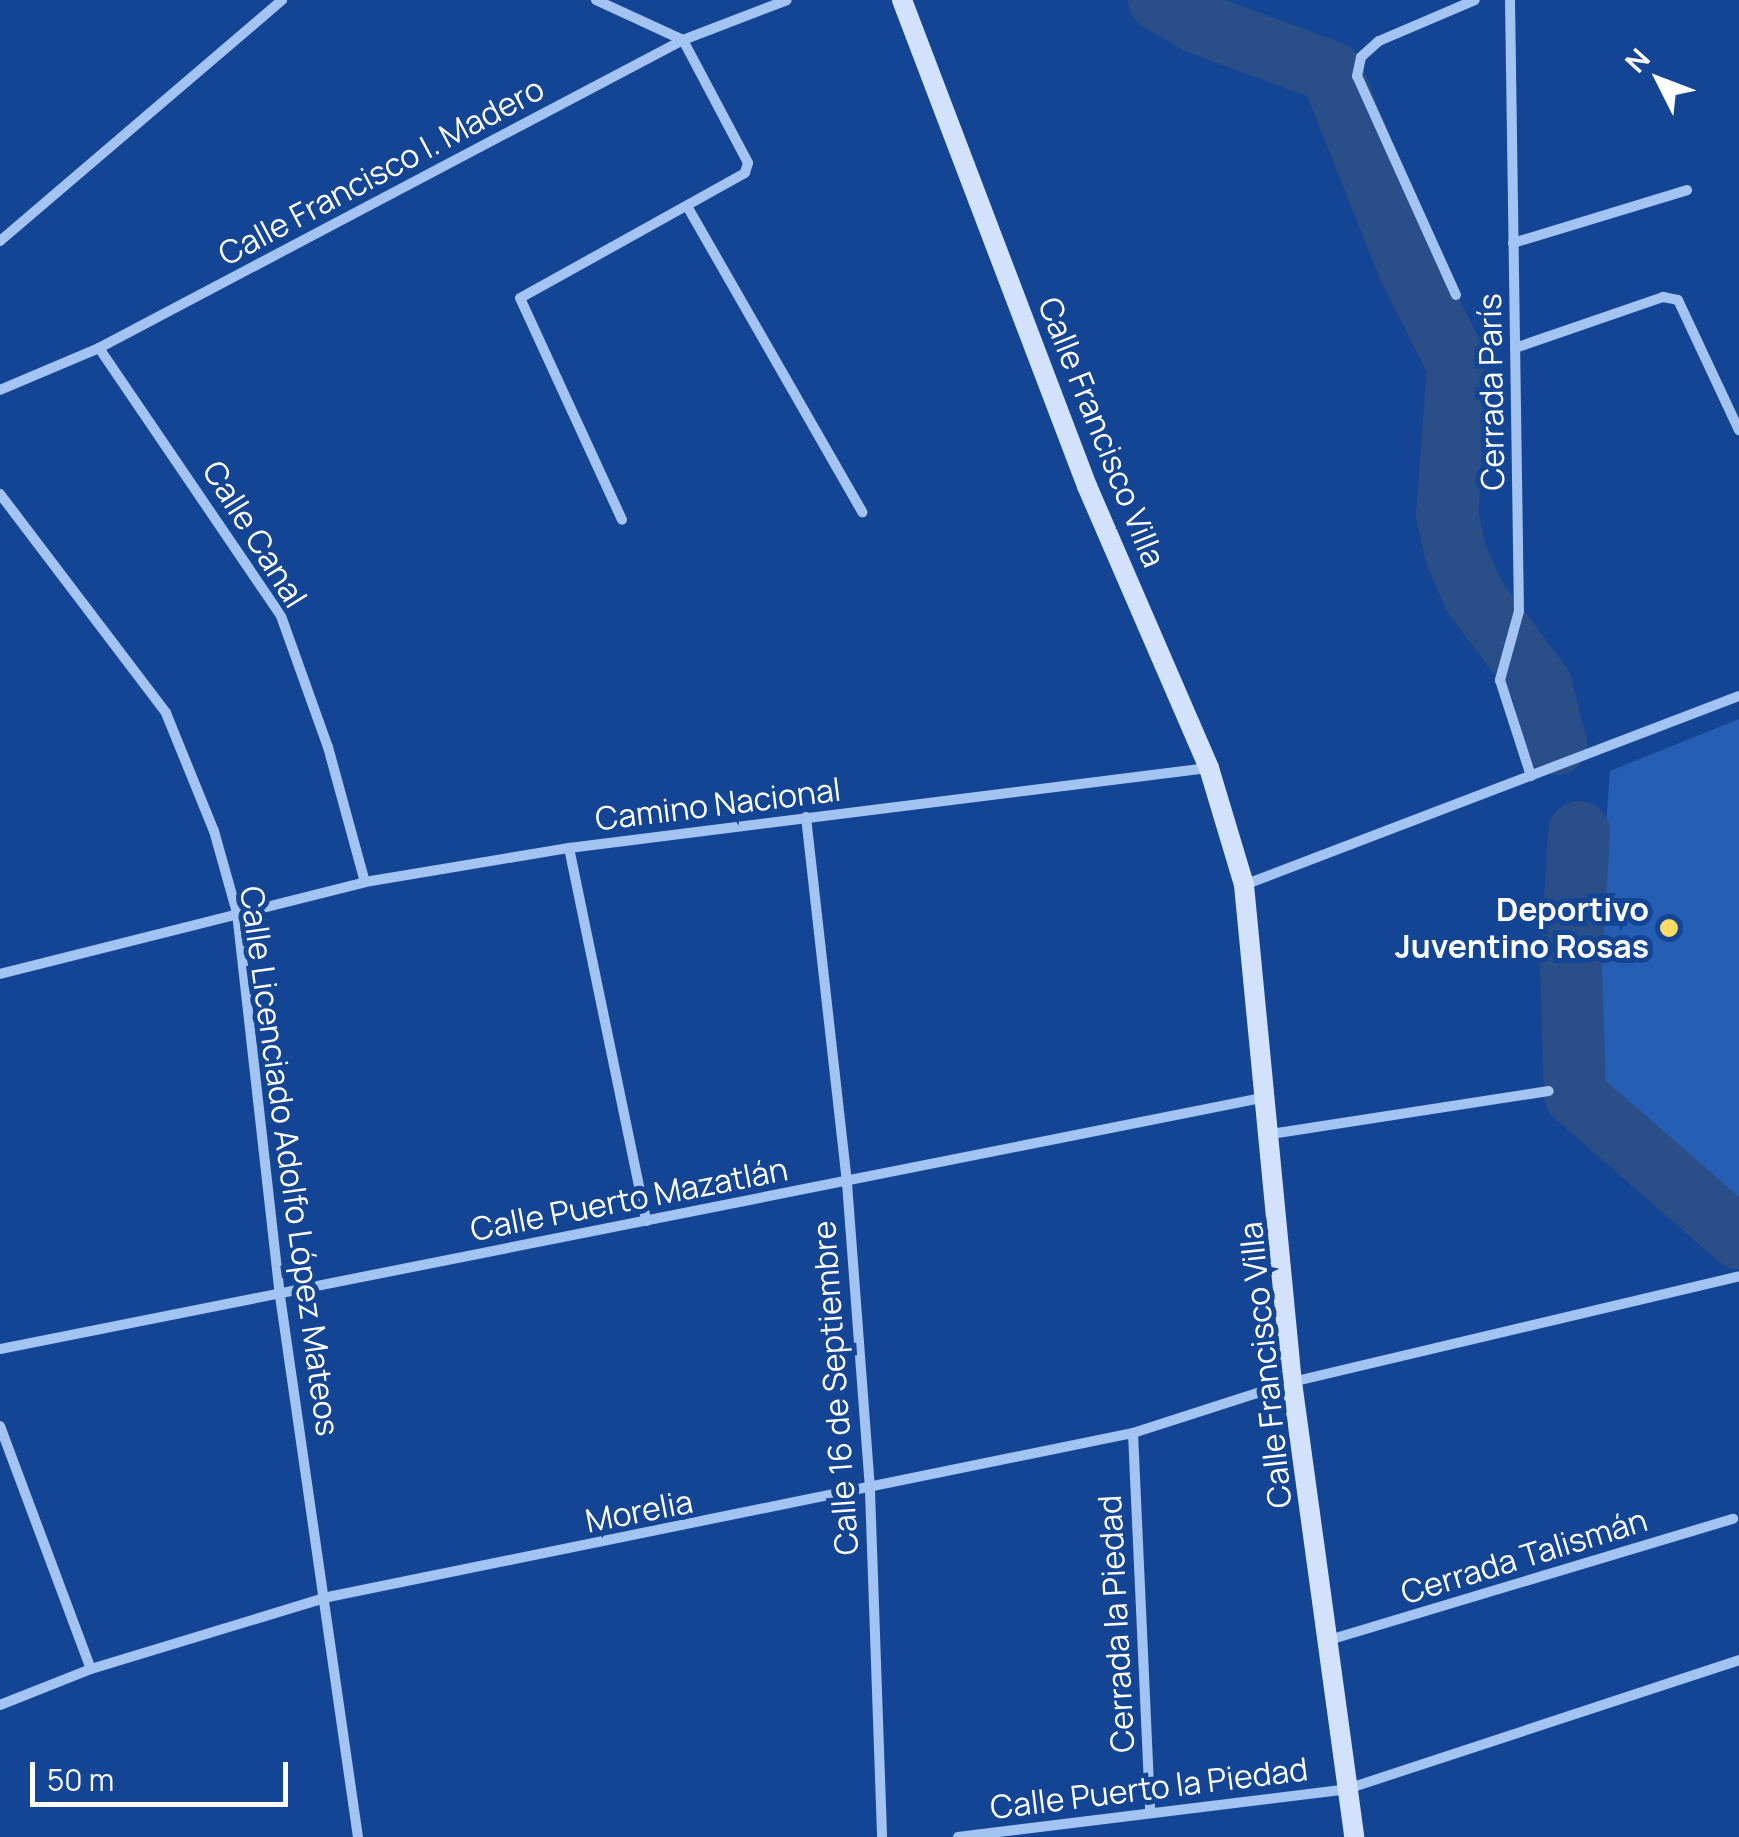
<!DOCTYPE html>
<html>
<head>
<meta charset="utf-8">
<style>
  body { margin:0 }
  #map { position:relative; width:1739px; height:1837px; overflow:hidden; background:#144594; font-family:Manrope,sans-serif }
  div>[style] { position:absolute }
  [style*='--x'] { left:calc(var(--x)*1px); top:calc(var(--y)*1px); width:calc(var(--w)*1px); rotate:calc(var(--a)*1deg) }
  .green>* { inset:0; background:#265eb3 }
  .river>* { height:62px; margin:-31px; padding:0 31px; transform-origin:31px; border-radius:31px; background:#2a4e88 }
  .street>* { height:10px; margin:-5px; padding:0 5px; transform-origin:5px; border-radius:5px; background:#a3c3f2 }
  .secondary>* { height:20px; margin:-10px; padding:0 10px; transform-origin:10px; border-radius:10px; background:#d2e2fc }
  .dots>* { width:28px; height:28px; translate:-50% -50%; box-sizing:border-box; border:5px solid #144594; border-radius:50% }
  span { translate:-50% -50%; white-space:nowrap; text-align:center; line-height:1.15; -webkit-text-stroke:10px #144594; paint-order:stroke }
  .street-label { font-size:32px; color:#fff }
  .poi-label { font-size:32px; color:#fff; font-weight:700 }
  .right { translate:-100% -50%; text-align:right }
  .north { position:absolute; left:1609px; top:30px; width:100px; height:100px; -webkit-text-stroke:8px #144594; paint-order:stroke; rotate:312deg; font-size:28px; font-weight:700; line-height:40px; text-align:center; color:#fff }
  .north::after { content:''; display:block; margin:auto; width:35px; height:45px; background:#fff; clip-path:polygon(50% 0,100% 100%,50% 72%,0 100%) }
  .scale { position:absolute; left:30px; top:1762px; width:258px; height:45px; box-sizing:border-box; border:5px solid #fff; border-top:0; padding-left:12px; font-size:30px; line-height:35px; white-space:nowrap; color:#fff; -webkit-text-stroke:8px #144594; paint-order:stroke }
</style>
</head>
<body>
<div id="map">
  <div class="green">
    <div style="clip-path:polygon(1739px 719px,1739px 1220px,1587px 1084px,1610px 771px)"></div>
  </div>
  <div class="river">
    <div style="--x:1159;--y:0;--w:45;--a:30.5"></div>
    <div style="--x:1198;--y:23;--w:142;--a:20.2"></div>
    <div style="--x:1331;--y:72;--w:206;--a:68.3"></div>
    <div style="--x:1407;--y:263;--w:115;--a:63.7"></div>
    <div style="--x:1458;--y:366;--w:149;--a:94.2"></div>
    <div style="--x:1447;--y:515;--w:40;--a:77"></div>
    <div style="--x:1456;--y:554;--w:46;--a:66.8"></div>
    <div style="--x:1474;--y:596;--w:111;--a:53"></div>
    <div style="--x:1541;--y:685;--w:61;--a:75.7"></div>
    <div style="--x:1579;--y:832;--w:135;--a:93.4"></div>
    <div style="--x:1571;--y:967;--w:128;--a:88.2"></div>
    <div style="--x:1575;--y:1095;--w:218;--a:41.1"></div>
  </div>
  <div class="street">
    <div style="--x:596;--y:0;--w:96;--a:24.7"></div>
    <div style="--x:683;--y:40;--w:139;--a:62.1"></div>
    <div style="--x:748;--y:163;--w:10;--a:107"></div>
    <div style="--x:745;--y:173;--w:257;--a:150.9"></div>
    <div style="--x:520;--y:298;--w:244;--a:65.3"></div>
    <div style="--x:1510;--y:0;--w:611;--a:89.16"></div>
    <div style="--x:1519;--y:611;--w:72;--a:105.4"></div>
    <div style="--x:1500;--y:680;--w:101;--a:72.1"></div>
    <div style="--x:687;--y:206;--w:353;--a:60.2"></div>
    <div style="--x:0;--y:241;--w:371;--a:-40.5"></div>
    <div style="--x:1513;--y:243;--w:182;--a:-16.9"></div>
    <div style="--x:1456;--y:295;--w:240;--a:-114.3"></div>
    <div style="--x:1357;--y:76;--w:19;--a:-78"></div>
    <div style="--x:1361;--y:57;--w:24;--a:-42"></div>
    <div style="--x:1379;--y:41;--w:104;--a:-23.1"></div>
    <div style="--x:99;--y:348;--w:324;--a:55.8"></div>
    <div style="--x:281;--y:616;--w:139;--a:70.3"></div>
    <div style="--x:328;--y:747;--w:140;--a:74.7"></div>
    <div style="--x:1515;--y:348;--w:157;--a:-19"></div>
    <div style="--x:1663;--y:297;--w:15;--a:11"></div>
    <div style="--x:1678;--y:300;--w:144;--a:64.9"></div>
    <div style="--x:0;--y:390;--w:108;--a:-23"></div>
    <div style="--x:99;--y:348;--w:660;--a:-27.81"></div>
    <div style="--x:683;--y:40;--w:111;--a:-21"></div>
    <div style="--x:0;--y:494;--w:275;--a:52.8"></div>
    <div style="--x:166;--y:713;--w:127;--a:67.9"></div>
    <div style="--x:214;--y:831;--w:85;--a:74.3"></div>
    <div style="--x:237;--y:913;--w:378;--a:83.6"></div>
    <div style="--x:279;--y:1289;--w:554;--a:81.8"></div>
    <div style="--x:806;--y:817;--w:368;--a:83.6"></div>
    <div style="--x:847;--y:1183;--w:309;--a:85.7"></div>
    <div style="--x:870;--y:1491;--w:346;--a:88"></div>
    <div style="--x:569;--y:848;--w:381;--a:78.3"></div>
    <div style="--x:1244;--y:885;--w:530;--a:-20.9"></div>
    <div style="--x:0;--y:974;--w:376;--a:-14.1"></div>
    <div style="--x:365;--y:882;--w:207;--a:-9.5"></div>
    <div style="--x:569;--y:848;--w:644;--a:-7.14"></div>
    <div style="--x:1271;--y:1134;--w:281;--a:-8.8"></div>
    <div style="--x:0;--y:1349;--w:1292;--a:-11.25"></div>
    <div style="--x:0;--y:1426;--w:259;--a:69.5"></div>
    <div style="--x:1133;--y:1433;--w:380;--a:87.4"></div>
    <div style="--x:1329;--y:1640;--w:422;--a:-16.7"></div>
    <div style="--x:0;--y:1705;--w:98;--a:-21.6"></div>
    <div style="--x:91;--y:1669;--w:248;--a:-16.9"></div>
    <div style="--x:328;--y:1597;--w:822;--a:-11.52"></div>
    <div style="--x:1133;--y:1433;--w:167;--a:-17.8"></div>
    <div style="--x:1292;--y:1382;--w:459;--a:-13.3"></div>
    <div style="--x:958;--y:1837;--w:392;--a:-7"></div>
    <div style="--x:1347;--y:1789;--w:413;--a:-18.2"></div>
  </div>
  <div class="secondary">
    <div style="--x:902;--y:0;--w:520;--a:69.16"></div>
    <div style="--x:1087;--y:486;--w:307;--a:66.6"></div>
    <div style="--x:1209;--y:768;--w:122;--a:73.3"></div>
    <div style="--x:1244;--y:885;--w:499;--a:84.5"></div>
    <div style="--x:1292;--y:1382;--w:459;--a:82.2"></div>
  </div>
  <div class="dots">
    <div style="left:1669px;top:928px;background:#ffda64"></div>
  </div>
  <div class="street-label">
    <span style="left:381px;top:171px;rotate:-28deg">Calle Francisco I. Madero</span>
    <span style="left:1491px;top:392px;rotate:-91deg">Cerrada París</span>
    <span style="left:1102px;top:432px;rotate:68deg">Calle Francisco Villa</span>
    <span style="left:255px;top:534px;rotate:58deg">Calle Canal</span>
    <span style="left:718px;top:804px;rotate:-7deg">Camino Nacional</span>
    <span style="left:290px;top:1161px;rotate:82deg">Calle Licenciado Adolfo López Mateos</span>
    <span style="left:629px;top:1199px;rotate:-11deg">Calle Puerto Mazatlán</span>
    <span style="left:1265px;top:1365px;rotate:-96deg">Calle Francisco Villa</span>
    <span style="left:835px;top:1388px;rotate:-94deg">Calle 16 de Septiembre</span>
    <span style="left:639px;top:1511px;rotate:-11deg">Morelia</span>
    <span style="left:1524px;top:1556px;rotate:-17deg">Cerrada Talismán</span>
    <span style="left:1116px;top:1624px;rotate:-93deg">Cerrada la Piedad</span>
    <span style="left:1149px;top:1788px;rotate:-7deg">Calle Puerto la Piedad</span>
  </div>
  <div class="poi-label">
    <span class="right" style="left:1649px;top:928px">Deportivo<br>Juventino Rosas</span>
  </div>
  <div class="north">N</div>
  <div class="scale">50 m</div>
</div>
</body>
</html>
